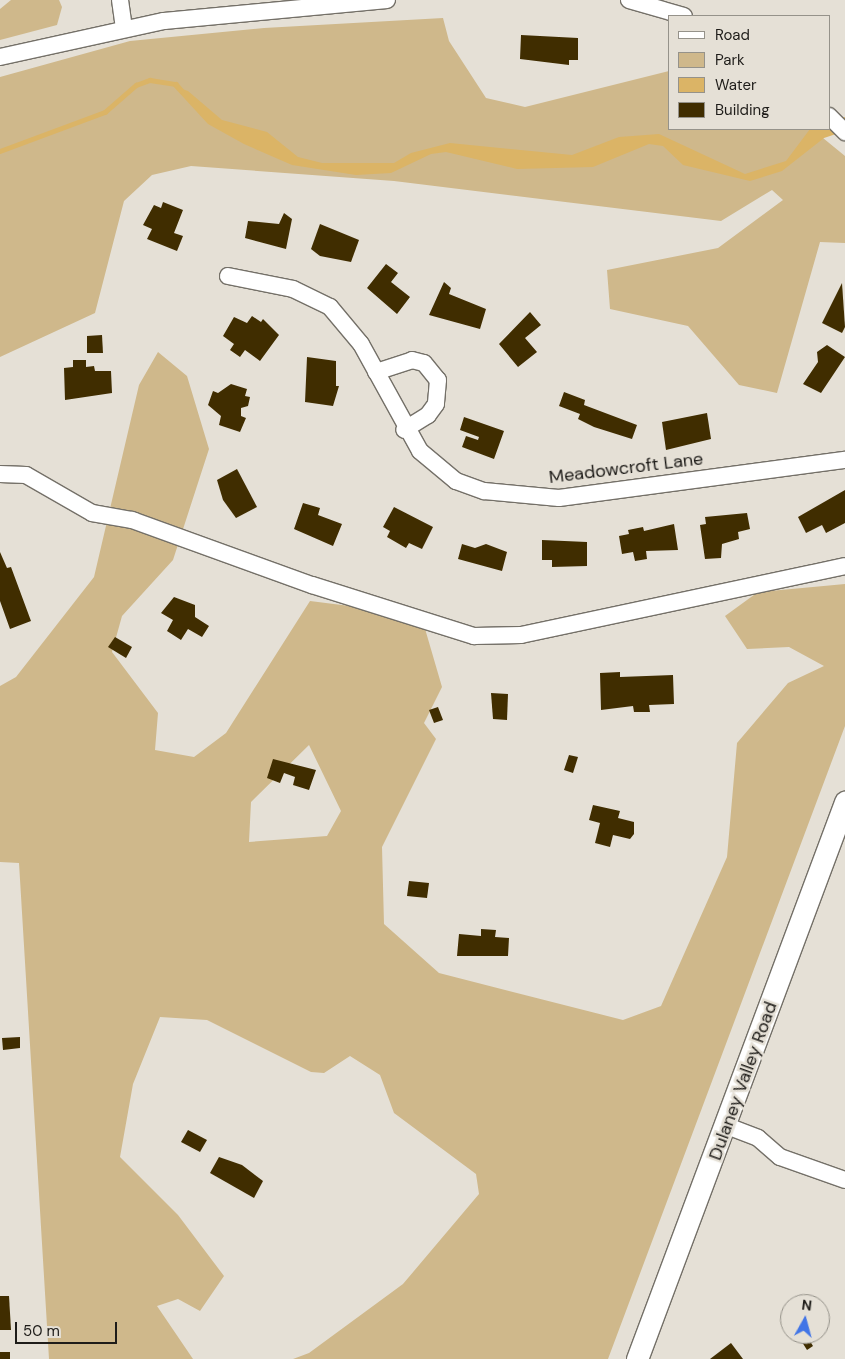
<!DOCTYPE html>
<html>
<head>
<meta charset="utf-8">
<style>
  body { margin:0 }
  #map { position:relative; width:845px; height:1359px; overflow:hidden; background:#e5e0d6; font-family:"DM Sans",sans-serif }
  div>[style] { position:absolute }
  [style*='--x'] { left:calc(var(--x)*1px); top:calc(var(--y)*1px); width:calc(var(--w)*1px); rotate:calc(var(--a)*1deg) }
  .green>* { inset:0; background:#cfb88b }
  .water>* { inset:0; background:#dbb466 }
  .stream>* { height:4.5px; margin:-2.25px; padding:0 2.25px; transform-origin:2.25px; border-radius:2.25px; background:#dbb466 }
  .building>* { inset:0; background:#402d00 }
  .roads { filter:drop-shadow(1px 0 #747068) drop-shadow(-1px 0 #747068) drop-shadow(0 1px #747068) drop-shadow(0 -1px #747068) }
  .minor>* { height:16px; margin:-8px; padding:0 8px; transform-origin:8px; border-radius:8px; background:#fff }
  .major>* { height:21px; margin:-10.5px; padding:0 10.5px; transform-origin:10.5px; border-radius:10.5px; background:#fff }
  span { translate:-50% -50%; white-space:nowrap; text-align:center; line-height:1.15; -webkit-text-stroke:5px #e5e0d6; paint-order:stroke }
  .street-label { font-size:18px; color:#1e1c19 }
  .legend { position:absolute; left:668px; top:15px; width:162px; height:115px; box-sizing:border-box; background:#e5e0d6; border:1px solid #95928a; margin:0; padding:6px 9px; list-style:none; font-size:15px; color:#1e1c19 }
  .legend li { display:flex; align-items:center; gap:10px; height:25px }
  .legend b { width:25px; border:1px solid #95928a }
  .north { position:absolute; left:780px; top:1294px; width:50px; height:50px; box-sizing:border-box; background:#e5e0d6; border:1px solid #95928a; border-radius:50%; rotate:7deg; font-size:14px; font-weight:700; line-height:20px; text-align:center; color:#1e1c19 }
  .north::after { content:''; display:block; margin:auto; width:18px; height:22px; background:#4275e6; clip-path:polygon(50% 0,100% 100%,50% 72%,0 100%) }
  .scale { position:absolute; left:15px; top:1322px; width:102px; height:22px; box-sizing:border-box; border:2px solid #1e1c19; border-top:0; padding-left:6px; font-size:15px; line-height:18px; white-space:nowrap; color:#1e1c19; -webkit-text-stroke:4px #e5e0d6; paint-order:stroke }
</style>
</head>
<body>
<div id="map">
  <div class="green">
    <div style="clip-path:polygon(11px 0,59px 0,62px 7px,57px 25px,0 40px,0 9px)"></div>
    <div style="clip-path:polygon(443px 18px,449px 41px,486px 98px,525px 107px,669px 71px,669px 129px,812px 129px,845px 156px,845px 243px,820px 242px,777px 393px,739px 385px,688px 326px,610px 309px,607px 270px,718px 248px,783px 200px,772px 190px,721px 221px,394px 181px,191px 166px,152px 175px,124px 201px,95px 313px,0 357px,0 77px,130px 41px,264px 28px)"></div>
    <div style="clip-path:polygon(evenodd,158px 352px,187px 376px,209px 449px,173px 560px,122px 616px,112px 652px,158px 713px,155px 750px,194px 757px,226px 733px,310px 601px,421px 615px,442px 687px,424px 723px,436px 739px,382px 847px,384px 924px,439px 973px,623px 1020px,661px 1006px,727px 857px,737px 743px,788px 683px,824px 666px,789px 647px,747px 649px,725px 616px,758px 592px,845px 584px,845px 726px,608px 1359px,293px 1359px,309px 1353px,403px 1284px,479px 1194px,476px 1174px,394px 1113px,380px 1075px,350px 1056px,324px 1073px,311px 1072px,207px 1020px,160px 1017px,133px 1084px,120px 1157px,178px 1215px,224px 1276px,200px 1311px,178px 1299px,157px 1306px,193px 1359px,49px 1359px,19px 863px,0 862px,0 686px,16px 677px,94px 577px,139px 385px,158px 352px,309px 745px,341px 811px,327px 836px,249px 842px,251px 802px,309px 745px)"></div>
  </div>
  <div class="water">
    <div style="clip-path:polygon(173px 86px,188px 91px,222px 120px,267px 132px,298px 157px,322px 163px,394px 163px,411px 153px,450px 143px,572px 155px,619px 137px,659px 134px,745px 174px,786px 161px,810px 129px,829px 129px,829px 122px,845px 117px,845px 131px,824px 138px,782px 171px,750px 181px,683px 165px,663px 146px,649px 144px,593px 167px,517px 169px,446px 152px,431px 154px,391px 173px,356px 175px,292px 165px,244px 144px,208px 124px)"></div>
  </div>
  <div class="stream">
    <div style="--x:0;--y:151;--w:112;--a:-20.4"></div>
    <div style="--x:105;--y:112;--w:41;--a:-41.1"></div>
    <div style="--x:136;--y:85;--w:15;--a:-20"></div>
    <div style="--x:150;--y:80;--w:26;--a:9"></div>
    <div style="--x:176;--y:84;--w:9;--a:49"></div>
  </div>
  <div class="building">
    <div style="clip-path:polygon(521px 35px,578px 38px,578px 60px,569px 60px,569px 65px,520px 59px)"></div>
    <div style="clip-path:polygon(163px 202px,183px 210px,174px 233px,183px 236px,177px 251px,147px 239px,152px 229px,143px 225px,154px 205px,161px 208px)"></div>
    <div style="clip-path:polygon(284px 213px,292px 219px,286px 249px,245px 238px,248px 221px,279px 224px)"></div>
    <div style="clip-path:polygon(320px 224px,359px 240px,351px 262px,320px 256px,311px 249px)"></div>
    <div style="clip-path:polygon(386px 264px,398px 273px,391px 282px,410px 297px,397px 314px,367px 288px)"></div>
    <div style="clip-path:polygon(444px 282px,451px 288px,449px 294px,486px 309px,480px 329px,429px 315px)"></div>
    <div style="clip-path:polygon(842px 283px,845px 327px,842px 333px,822px 323px)"></div>
    <div style="clip-path:polygon(530px 312px,541px 325px,525px 338px,537px 352px,518px 367px,499px 344px)"></div>
    <div style="clip-path:polygon(252px 316px,261px 322px,263px 319px,279px 335px,260px 361px,245px 350px,240px 357px,230px 350px,234px 344px,223px 336px,234px 317px,247px 323px)"></div>
    <div style="clip-path:polygon(102px 335px,103px 353px,87px 353px,87px 336px)"></div>
    <div style="clip-path:polygon(827px 345px,845px 357px,821px 393px,803px 384px,818px 362px,817px 352px)"></div>
    <div style="clip-path:polygon(307px 357px,336px 361px,336px 386px,339px 386px,333px 406px,305px 402px)"></div>
    <div style="clip-path:polygon(73px 360px,86px 360px,86px 367px,94px 366px,95px 371px,111px 371px,112px 393px,65px 400px,64px 368px,73px 367px)"></div>
    <div style="clip-path:polygon(231px 384px,247px 389px,245px 396px,250px 397px,248px 406px,241px 408px,241px 416px,246px 418px,240px 432px,219px 425px,221px 416px,208px 405px,213px 391px,218px 393px)"></div>
    <div style="clip-path:polygon(564px 392px,585px 400px,584px 405px,637px 425px,632px 439px,594px 427px,578px 419px,580px 414px,559px 406px)"></div>
    <div style="clip-path:polygon(707px 413px,711px 439px,666px 450px,662px 422px)"></div>
    <div style="clip-path:polygon(464px 417px,504px 431px,494px 459px,462px 447px,466px 436px,478px 440px,479px 437px,460px 430px)"></div>
    <div style="clip-path:polygon(237px 469px,257px 507px,236px 518px,223px 500px,217px 480px)"></div>
    <div style="clip-path:polygon(845px 490px,845px 523px,826px 533px,822px 525px,806px 533px,798px 517px)"></div>
    <div style="clip-path:polygon(303px 503px,320px 508px,318px 515px,342px 524px,333px 546px,294px 529px)"></div>
    <div style="clip-path:polygon(394px 507px,433px 527px,422px 549px,409px 543px,406px 548px,387px 537px,390px 531px,383px 527px)"></div>
    <div style="clip-path:polygon(747px 513px,750px 529px,738px 532px,739px 539px,722px 544px,721px 558px,705px 559px,700px 525px,706px 524px,705px 517px)"></div>
    <div style="clip-path:polygon(674px 524px,678px 550px,646px 551px,647px 559px,635px 561px,633px 552px,622px 554px,619px 536px,629px 534px,628px 530px,643px 527px,644px 531px)"></div>
    <div style="clip-path:polygon(542px 540px,587px 542px,587px 566px,552px 567px,552px 560px,542px 560px)"></div>
    <div style="clip-path:polygon(462px 544px,475px 548px,486px 544px,507px 552px,502px 571px,458px 559px)"></div>
    <div style="clip-path:polygon(0 552px,7px 568px,11px 567px,31px 621px,10px 629px,0 601px)"></div>
    <div style="clip-path:polygon(174px 597px,195px 605px,195px 617px,209px 626px,202px 637px,188px 629px,181px 640px,167px 631px,173px 620px,161px 613px)"></div>
    <div style="clip-path:polygon(115px 637px,132px 647px,126px 658px,108px 647px)"></div>
    <div style="clip-path:polygon(620px 672px,620px 677px,673px 675px,674px 704px,649px 705px,650px 712px,634px 712px,633px 706px,601px 710px,600px 673px)"></div>
    <div style="clip-path:polygon(491px 693px,508px 694px,507px 720px,493px 719px)"></div>
    <div style="clip-path:polygon(438px 707px,443px 720px,434px 723px,429px 710px)"></div>
    <div style="clip-path:polygon(569px 755px,578px 757px,573px 773px,564px 770px)"></div>
    <div style="clip-path:polygon(273px 759px,316px 770px,309px 790px,293px 785px,295px 777px,284px 773px,280px 783px,267px 778px)"></div>
    <div style="clip-path:polygon(593px 805px,620px 811px,618px 818px,634px 822px,634px 834px,630px 839px,613px 835px,610px 847px,595px 843px,600px 823px,589px 820px)"></div>
    <div style="clip-path:polygon(409px 881px,429px 883px,427px 898px,407px 896px)"></div>
    <div style="clip-path:polygon(481px 929px,496px 930px,495px 937px,509px 938px,508px 956px,457px 956px,459px 934px,481px 936px)"></div>
    <div style="clip-path:polygon(20px 1037px,20px 1048px,3px 1050px,2px 1038px)"></div>
    <div style="clip-path:polygon(188px 1130px,207px 1140px,200px 1152px,181px 1142px)"></div>
    <div style="clip-path:polygon(219px 1157px,242px 1165px,263px 1181px,254px 1198px,210px 1173px)"></div>
    <div style="clip-path:polygon(0 1296px,9px 1296px,11px 1330px,0 1330px)"></div>
    <div style="clip-path:polygon(808px 1338px,813px 1346px,807px 1350px,802px 1342px)"></div>
    <div style="clip-path:polygon(731px 1343px,743px 1359px,710px 1359px)"></div>
    <div style="clip-path:polygon(0 1352px,10px 1352px,10px 1359px,0 1359px)"></div>
  </div>
  <div class="roads">
    <div class="minor">
      <div style="--x:120;--y:0;--w:29;--a:82"></div>
      <div style="--x:629;--y:0;--w:57;--a:16.2"></div>
      <div style="--x:0;--y:57;--w:168;--a:-12.4"></div>
      <div style="--x:164;--y:21;--w:224;--a:-5.4"></div>
      <div style="--x:829;--y:116;--w:23;--a:45"></div>
      <div style="--x:228;--y:276;--w:66;--a:11.3"></div>
      <div style="--x:293;--y:289;--w:41;--a:25.9"></div>
      <div style="--x:330;--y:307;--w:48;--a:50"></div>
      <div style="--x:361;--y:344;--w:122;--a:61.1"></div>
      <div style="--x:420;--y:451;--w:47;--a:39.8"></div>
      <div style="--x:456;--y:481;--w:30;--a:20"></div>
      <div style="--x:484;--y:491;--w:75;--a:5.3"></div>
      <div style="--x:559;--y:498;--w:289;--a:-7.6"></div>
      <div style="--x:376;--y:372;--w:38;--a:-18"></div>
      <div style="--x:412;--y:360;--w:12;--a:14"></div>
      <div style="--x:424;--y:363;--w:22;--a:51"></div>
      <div style="--x:438;--y:380;--w:24;--a:95"></div>
      <div style="--x:436;--y:404;--w:14;--a:126"></div>
      <div style="--x:428;--y:415;--w:28;--a:148"></div>
      <div style="--x:0;--y:474;--w:26;--a:2"></div>
      <div style="--x:26;--y:475;--w:76;--a:29.9"></div>
      <div style="--x:92;--y:513;--w:41;--a:9.9"></div>
      <div style="--x:132;--y:520;--w:191;--a:19.9"></div>
      <div style="--x:312;--y:585;--w:170;--a:17.5"></div>
      <div style="--x:474;--y:636;--w:47;--a:-1.2"></div>
      <div style="--x:521;--y:635;--w:331;--a:-12"></div>
      <div style="--x:727;--y:1126;--w:33;--a:21"></div>
      <div style="--x:758;--y:1138;--w:29;--a:41"></div>
      <div style="--x:780;--y:1157;--w:69;--a:19.5"></div>
    </div>
    <div class="major">
      <div style="--x:637;--y:1359;--w:595;--a:-69.52"></div>
    </div>
  </div>
  <div class="street-label">
    <span style="left:626px;top:468px;rotate:-7deg">Meadowcroft Lane</span>
    <span style="left:743px;top:1081px;rotate:-70deg">Dulaney Valley Road</span>
  </div>
  <ul class="legend">
  <li><b style="height:6px;background:#fff"></b>Road</li>
  <li><b style="height:14px;background:#cfb88b"></b>Park</li>
  <li><b style="height:14px;background:#dbb466"></b>Water</li>
  <li><b style="height:14px;background:#402d00"></b>Building</li>
  </ul>
  <div class="north">N</div>
  <div class="scale">50 m</div>
</div>
</body>
</html>
